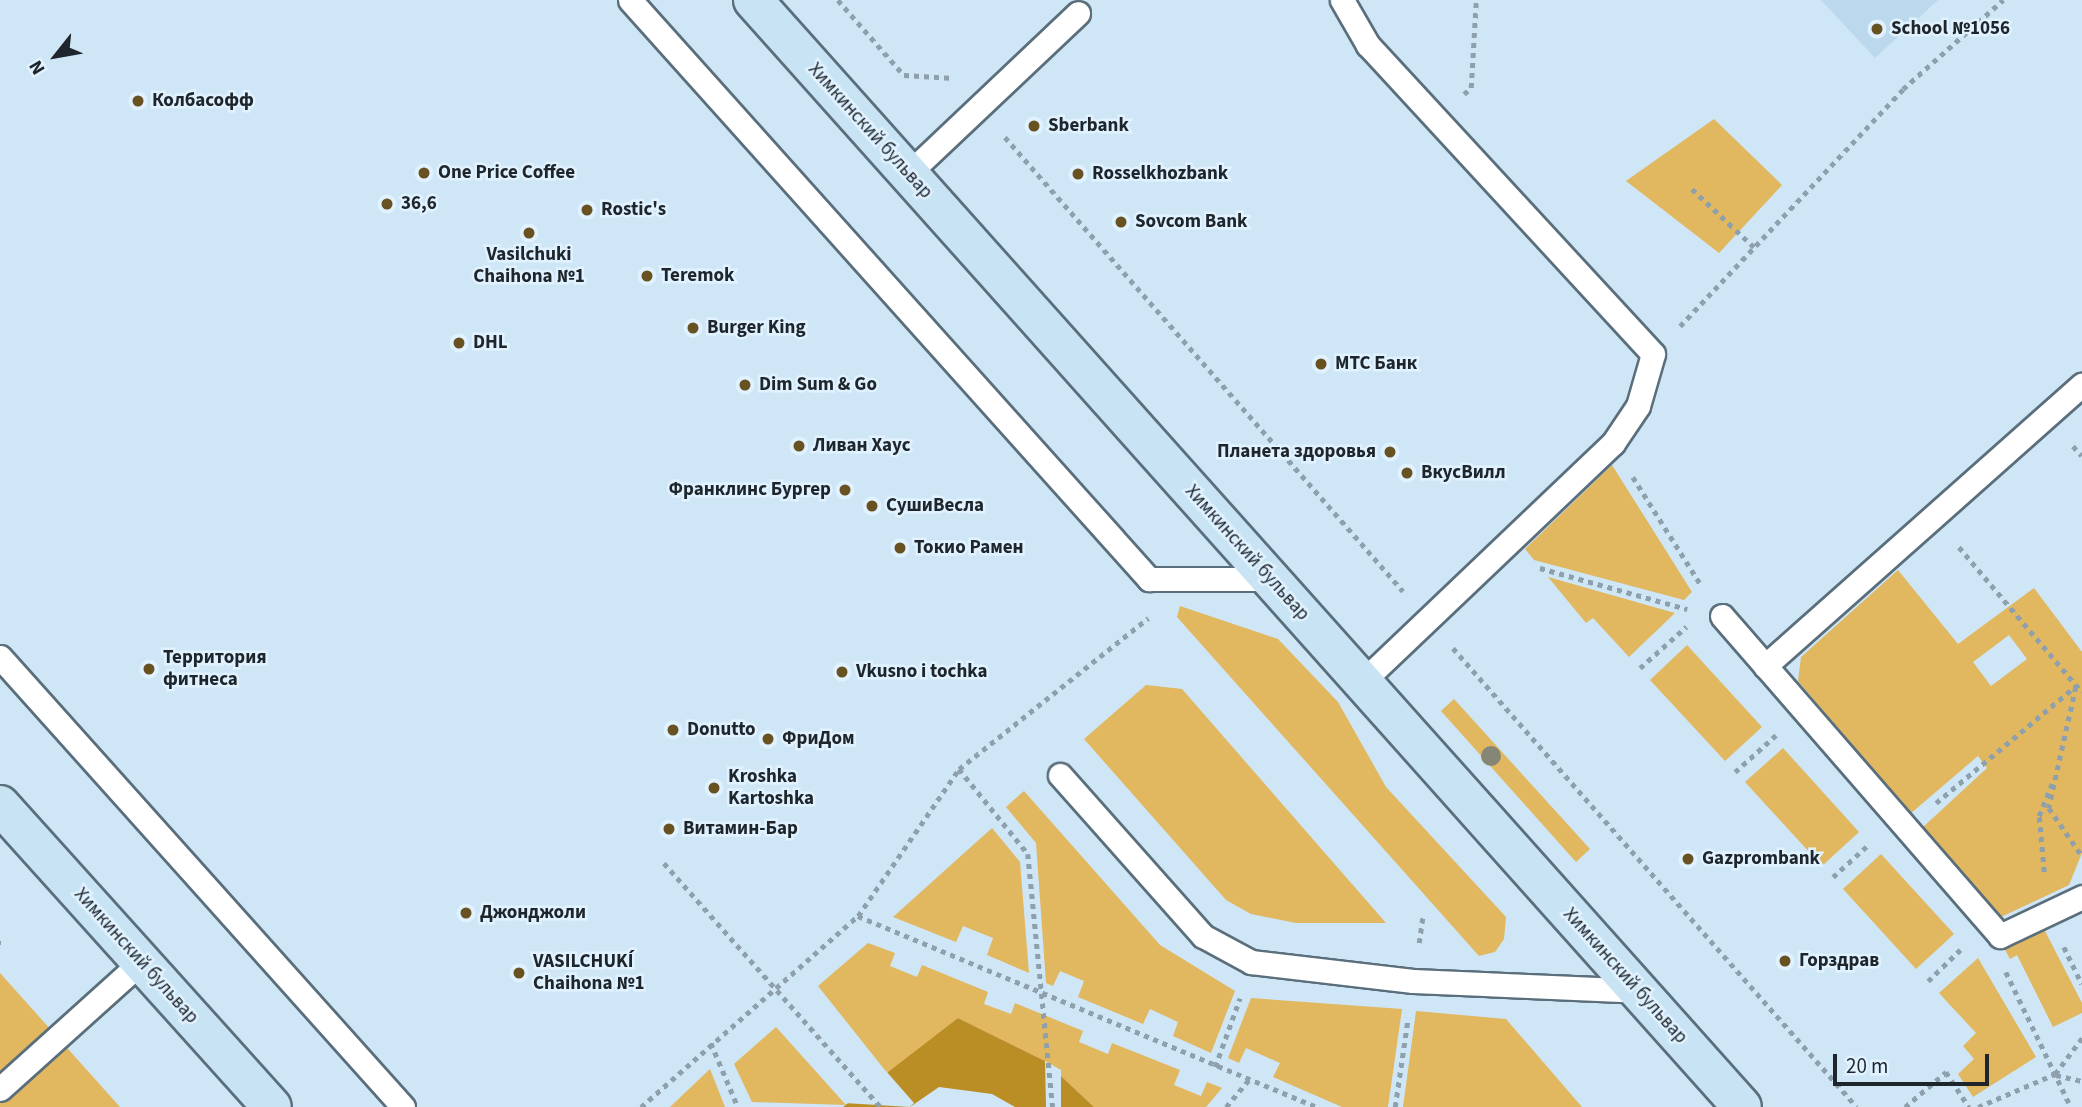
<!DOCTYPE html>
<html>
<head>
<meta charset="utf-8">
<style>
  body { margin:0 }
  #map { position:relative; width:2082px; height:1107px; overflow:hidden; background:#cfe6f6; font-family:"Source Sans 3",sans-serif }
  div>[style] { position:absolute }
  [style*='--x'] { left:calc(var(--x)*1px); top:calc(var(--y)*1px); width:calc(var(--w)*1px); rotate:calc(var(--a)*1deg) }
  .built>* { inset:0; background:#bcd8ec }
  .green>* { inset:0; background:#e1b75f }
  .water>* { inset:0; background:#ba8e25 }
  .pier>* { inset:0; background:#cfe6f6 }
  .path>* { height:4.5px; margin-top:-2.25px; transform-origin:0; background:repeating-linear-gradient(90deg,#8ea0ac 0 5px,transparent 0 10px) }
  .roads { filter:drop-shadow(2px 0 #5a6e7c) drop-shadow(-2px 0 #5a6e7c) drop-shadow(0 2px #5a6e7c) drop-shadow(0 -2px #5a6e7c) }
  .lane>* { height:23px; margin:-11.5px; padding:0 11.5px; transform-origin:11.5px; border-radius:11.5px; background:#fff }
  .secondary>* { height:38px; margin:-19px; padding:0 19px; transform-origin:19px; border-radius:19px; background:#c8e3f4 }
  .trees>* { width:20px; height:20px; margin:-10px; border-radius:50%; background:#868676 }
  .dots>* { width:19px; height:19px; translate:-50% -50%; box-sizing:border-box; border:4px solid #e0f2ff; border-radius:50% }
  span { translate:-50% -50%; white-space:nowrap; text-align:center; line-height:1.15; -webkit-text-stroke:5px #e0f2ff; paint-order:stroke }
  .poi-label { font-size:19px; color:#1e262c; font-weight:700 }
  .left { translate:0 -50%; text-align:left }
  .right { translate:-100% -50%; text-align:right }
  .street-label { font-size:19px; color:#1e262c }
  .north { position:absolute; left:21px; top:21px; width:70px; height:70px; -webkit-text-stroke:5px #e0f2ff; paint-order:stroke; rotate:239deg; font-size:19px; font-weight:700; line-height:28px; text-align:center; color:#1e262c }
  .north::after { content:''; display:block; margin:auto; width:24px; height:32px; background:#1e262c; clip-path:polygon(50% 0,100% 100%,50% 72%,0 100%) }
  .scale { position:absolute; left:1833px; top:1054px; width:156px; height:32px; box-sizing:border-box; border:4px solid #1e262c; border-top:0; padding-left:9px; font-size:21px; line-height:24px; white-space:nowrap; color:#1e262c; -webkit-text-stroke:5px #e0f2ff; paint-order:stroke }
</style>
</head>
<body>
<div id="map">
  <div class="built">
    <div style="clip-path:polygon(1821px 0,1938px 0,1875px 58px)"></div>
  </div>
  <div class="green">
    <div style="clip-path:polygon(1714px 119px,1782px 185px,1719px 253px,1626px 181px)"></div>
    <div style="clip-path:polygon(1612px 465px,1692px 592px,1684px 600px,1534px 560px,1525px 549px)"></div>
    <div style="clip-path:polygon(evenodd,1898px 570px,1958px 644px,2034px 588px,2082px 652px,2082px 853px,2069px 885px,2001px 917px,1922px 828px,1987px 768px,1978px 756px,1910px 814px,1798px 681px,1801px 657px,1898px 570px,2009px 635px,2027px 659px,1991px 686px,1973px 662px,2009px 635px)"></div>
    <div style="clip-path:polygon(1548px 577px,1675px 613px,1629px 657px,1593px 618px,1586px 623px)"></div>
    <div style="clip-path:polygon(1180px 606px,1278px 639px,1338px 702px,1386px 787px,1506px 917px,1504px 939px,1495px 952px,1479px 956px,1177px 617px)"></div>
    <div style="clip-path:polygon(1687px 645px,1762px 727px,1725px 761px,1650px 680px)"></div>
    <div style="clip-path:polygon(1146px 685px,1182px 689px,1386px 923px,1296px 923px,1251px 914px,1226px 900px,1084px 739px)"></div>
    <div style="clip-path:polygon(1454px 699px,1590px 849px,1576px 862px,1441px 711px)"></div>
    <div style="clip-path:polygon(1783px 748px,1859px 832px,1822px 866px,1745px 782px)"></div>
    <div style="clip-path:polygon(1024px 791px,1160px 945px,1235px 991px,1211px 1053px,1173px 1036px,1178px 1022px,1150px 1009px,1143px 1024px,1078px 997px,1084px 981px,1060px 971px,1053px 986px,1046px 983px,1036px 843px,1006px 807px)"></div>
    <div style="clip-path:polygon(992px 828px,1020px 862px,1029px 973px,987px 955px,993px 938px,963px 926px,956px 942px,893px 917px)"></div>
    <div style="clip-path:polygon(1881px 854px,1954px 934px,1916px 969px,1843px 889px)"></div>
    <div style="clip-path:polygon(2044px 929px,2082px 1003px,2082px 1013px,2053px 1027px,2017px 955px,2010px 959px,2004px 948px)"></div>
    <div style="clip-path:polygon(868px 943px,895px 953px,890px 966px,917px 977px,922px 965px,988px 992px,984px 1004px,1011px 1014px,1015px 1003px,1083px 1031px,1079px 1042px,1108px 1054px,1112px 1043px,1180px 1070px,1174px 1085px,1201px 1096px,1207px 1082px,1222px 1088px,1206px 1107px,1094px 1107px,1045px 1061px,958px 1018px,888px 1074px,818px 986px)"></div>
    <div style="clip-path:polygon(1978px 958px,2036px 1057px,1973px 1097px,1958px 1074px,1974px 1059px,1963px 1046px,1976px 1033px,1939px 993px)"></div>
    <div style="clip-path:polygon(0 973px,120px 1107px,0 1107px)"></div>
    <div style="clip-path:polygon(1251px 998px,1402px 1009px,1388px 1107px,1342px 1107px,1273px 1077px,1280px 1063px,1246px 1048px,1239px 1063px,1228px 1058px)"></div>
    <div style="clip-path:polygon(1416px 1011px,1506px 1019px,1582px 1107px,1403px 1107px)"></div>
    <div style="clip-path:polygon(776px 1027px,846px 1105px,752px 1102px,734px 1064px)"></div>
    <div style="clip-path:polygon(710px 1069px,725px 1107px,670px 1107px)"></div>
  </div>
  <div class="water">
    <div style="clip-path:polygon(958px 1018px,1045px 1061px,1094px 1107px,1015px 1107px,992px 1094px,939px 1087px,910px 1107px,843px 1107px)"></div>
  </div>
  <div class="pier">
    <div style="clip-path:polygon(1045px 1061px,1061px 1070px,1061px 1107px,1046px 1107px)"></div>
    <div style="clip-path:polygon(886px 1071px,914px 1103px,910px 1107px,844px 1103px)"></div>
  </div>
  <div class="path">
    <div style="--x:838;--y:0;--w:100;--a:48.7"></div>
    <div style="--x:904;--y:75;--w:49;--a:3.5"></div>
    <div style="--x:1464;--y:94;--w:9;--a:-41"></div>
    <div style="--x:1471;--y:88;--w:88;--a:-86.7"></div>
    <div style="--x:1005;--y:137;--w:604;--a:48.76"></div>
    <div style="--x:1692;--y:189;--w:85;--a:43.1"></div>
    <div style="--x:1680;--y:326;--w:325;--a:-46.7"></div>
    <div style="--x:1903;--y:89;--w:134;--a:-41.7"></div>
    <div style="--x:2073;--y:446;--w:13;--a:48"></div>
    <div style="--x:1633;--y:477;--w:128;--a:57.8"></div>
    <div style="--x:1959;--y:547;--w:190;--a:49.7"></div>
    <div style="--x:1540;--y:568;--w:153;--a:15.6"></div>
    <div style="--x:1453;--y:648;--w:611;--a:48.65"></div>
    <div style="--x:1640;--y:668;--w:62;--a:-41.7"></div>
    <div style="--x:2076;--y:687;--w:124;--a:102.6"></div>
    <div style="--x:2049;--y:808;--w:58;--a:55.5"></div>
    <div style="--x:959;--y:769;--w:109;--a:50.9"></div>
    <div style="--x:1028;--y:854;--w:254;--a:84.4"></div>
    <div style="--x:1735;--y:772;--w:55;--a:-42.1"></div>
    <div style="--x:1936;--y:803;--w:182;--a:-39.9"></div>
    <div style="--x:664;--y:863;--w:327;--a:48.4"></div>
    <div style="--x:2044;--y:872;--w:56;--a:-95.1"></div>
    <div style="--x:2039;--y:816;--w:35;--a:-68"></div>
    <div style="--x:1833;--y:877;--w:47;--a:-42.4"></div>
    <div style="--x:858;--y:916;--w:496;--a:22.6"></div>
    <div style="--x:0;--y:943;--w:1;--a:0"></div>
    <div style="--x:1419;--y:943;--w:28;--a:-82"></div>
    <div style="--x:2064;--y:947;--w:41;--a:64.1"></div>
    <div style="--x:2006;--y:972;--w:150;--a:64.3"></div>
    <div style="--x:1928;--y:981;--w:45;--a:-44.1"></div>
    <div style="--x:711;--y:1043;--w:69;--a:67.1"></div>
    <div style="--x:1215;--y:1067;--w:73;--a:-70.1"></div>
    <div style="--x:2056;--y:1075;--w:27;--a:13"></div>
    <div style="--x:641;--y:1107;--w:289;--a:-41.4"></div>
    <div style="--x:858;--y:916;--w:178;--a:-55.5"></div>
    <div style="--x:959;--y:769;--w:242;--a:-38.6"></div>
    <div style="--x:1226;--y:1107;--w:35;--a:-50"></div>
    <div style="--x:1395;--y:1107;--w:90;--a:-81.7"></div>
    <div style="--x:1905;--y:1107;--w:54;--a:-40.5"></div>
    <div style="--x:1946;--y:1072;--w:42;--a:56.7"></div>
    <div style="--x:1978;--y:1107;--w:84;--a:-23.2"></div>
    <div style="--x:2055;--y:1074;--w:45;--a:-53.1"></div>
  </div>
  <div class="roads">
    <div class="lane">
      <div style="--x:630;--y:0;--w:778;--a:48.13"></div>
      <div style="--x:1149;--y:579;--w:122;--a:0"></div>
      <div style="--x:1342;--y:0;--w:52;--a:60"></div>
      <div style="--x:1368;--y:45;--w:420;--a:47.3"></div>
      <div style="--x:1653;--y:354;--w:54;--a:106.1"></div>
      <div style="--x:1638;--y:406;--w:45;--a:124"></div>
      <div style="--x:1613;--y:443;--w:347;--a:136.4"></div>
      <div style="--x:908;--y:174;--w:234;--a:-43.4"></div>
      <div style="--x:1722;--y:616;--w:424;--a:49"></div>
      <div style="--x:2000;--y:936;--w:91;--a:-25.4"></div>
      <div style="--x:0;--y:657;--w:604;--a:48.15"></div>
      <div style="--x:1765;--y:666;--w:424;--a:-41.6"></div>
      <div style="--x:1060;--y:775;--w:215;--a:48.4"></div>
      <div style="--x:1203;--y:936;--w:55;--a:28.4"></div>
      <div style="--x:1251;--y:962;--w:163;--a:6.7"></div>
      <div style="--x:1413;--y:981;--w:225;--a:2.5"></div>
      <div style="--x:0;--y:1089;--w:190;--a:-42"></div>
    </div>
    <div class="secondary">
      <div style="--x:753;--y:0;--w:1484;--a:48.22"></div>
      <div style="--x:0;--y:805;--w:406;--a:48"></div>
    </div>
  </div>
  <div class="trees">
    <div style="left:1491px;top:756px"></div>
  </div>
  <div class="dots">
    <div style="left:1877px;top:29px;background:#695222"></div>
    <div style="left:138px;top:101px;background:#695222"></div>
    <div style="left:1034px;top:126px;background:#695222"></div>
    <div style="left:424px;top:173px;background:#695222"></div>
    <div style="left:1078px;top:174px;background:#695222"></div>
    <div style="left:387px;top:204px;background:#695222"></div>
    <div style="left:587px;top:210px;background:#695222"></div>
    <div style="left:1121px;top:222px;background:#695222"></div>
    <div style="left:529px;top:233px;background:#695222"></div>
    <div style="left:647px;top:276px;background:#695222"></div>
    <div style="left:693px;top:328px;background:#695222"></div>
    <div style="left:459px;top:343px;background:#695222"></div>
    <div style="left:1321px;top:364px;background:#695222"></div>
    <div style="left:745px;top:385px;background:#695222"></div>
    <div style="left:799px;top:446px;background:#695222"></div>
    <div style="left:1390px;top:452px;background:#695222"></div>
    <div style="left:1407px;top:473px;background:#695222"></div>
    <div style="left:845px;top:490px;background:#695222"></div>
    <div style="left:872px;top:506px;background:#695222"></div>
    <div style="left:900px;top:548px;background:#695222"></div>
    <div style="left:149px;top:669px;background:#695222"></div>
    <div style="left:842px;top:672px;background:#695222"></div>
    <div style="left:673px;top:730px;background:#695222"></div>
    <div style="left:768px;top:739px;background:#695222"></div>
    <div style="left:714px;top:788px;background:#695222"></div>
    <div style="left:669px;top:829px;background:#695222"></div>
    <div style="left:1688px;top:859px;background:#695222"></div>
    <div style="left:466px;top:913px;background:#695222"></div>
    <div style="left:1785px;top:961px;background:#695222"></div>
    <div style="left:519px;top:973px;background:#695222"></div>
  </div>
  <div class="poi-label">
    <span class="left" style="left:1891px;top:29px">School №1056</span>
    <span class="left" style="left:152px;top:101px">Колбасофф</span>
    <span class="left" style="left:1048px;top:126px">Sberbank</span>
    <span class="left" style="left:438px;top:173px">One Price Coffee</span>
    <span class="left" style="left:1092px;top:174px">Rosselkhozbank</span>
    <span class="left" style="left:401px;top:204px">36,6</span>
    <span class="left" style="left:601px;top:210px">Rostic's</span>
    <span class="left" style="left:1135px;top:222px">Sovcom Bank</span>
    <span style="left:529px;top:266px">Vasilchuki<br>Chaihona №1</span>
    <span class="left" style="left:661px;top:276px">Teremok</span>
    <span class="left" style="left:707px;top:328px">Burger King</span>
    <span class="left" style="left:473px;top:343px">DHL</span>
    <span class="left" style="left:1335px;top:364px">МТС Банк</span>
    <span class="left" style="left:759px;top:385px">Dim Sum &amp; Go</span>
    <span class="left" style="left:813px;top:446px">Ливан Хаус</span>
    <span class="right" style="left:1376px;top:452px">Планета здоровья</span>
    <span class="left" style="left:1421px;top:473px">ВкусВилл</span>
    <span class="right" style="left:831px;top:490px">Франклинс Бургер</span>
    <span class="left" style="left:886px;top:506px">СушиВесла</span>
    <span class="left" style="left:914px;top:548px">Токио Рамен</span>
    <span class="left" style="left:163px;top:669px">Территория<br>фитнеса</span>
    <span class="left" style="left:856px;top:672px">Vkusno i tochka</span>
    <span class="left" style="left:687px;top:730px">Donutto</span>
    <span class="left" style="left:782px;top:739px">ФриДом</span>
    <span class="left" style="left:728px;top:788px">Kroshka<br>Kartoshka</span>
    <span class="left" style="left:683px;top:829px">Витамин-Бар</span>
    <span class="left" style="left:1702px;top:859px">Gazprombank</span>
    <span class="left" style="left:480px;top:913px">Джонджоли</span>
    <span class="left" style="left:1799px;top:961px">Горздрав</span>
    <span class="left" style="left:533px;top:973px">VASILCHUKÍ<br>Chaihona №1</span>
  </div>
  <div class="street-label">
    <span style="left:870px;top:131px;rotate:48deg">Химкинский бульвар</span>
    <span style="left:1247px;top:553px;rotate:48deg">Химкинский бульвар</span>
    <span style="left:136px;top:956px;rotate:48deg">Химкинский бульвар</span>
    <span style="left:1625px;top:976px;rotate:48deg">Химкинский бульвар</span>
  </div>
  <div class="north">N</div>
  <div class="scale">20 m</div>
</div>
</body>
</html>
